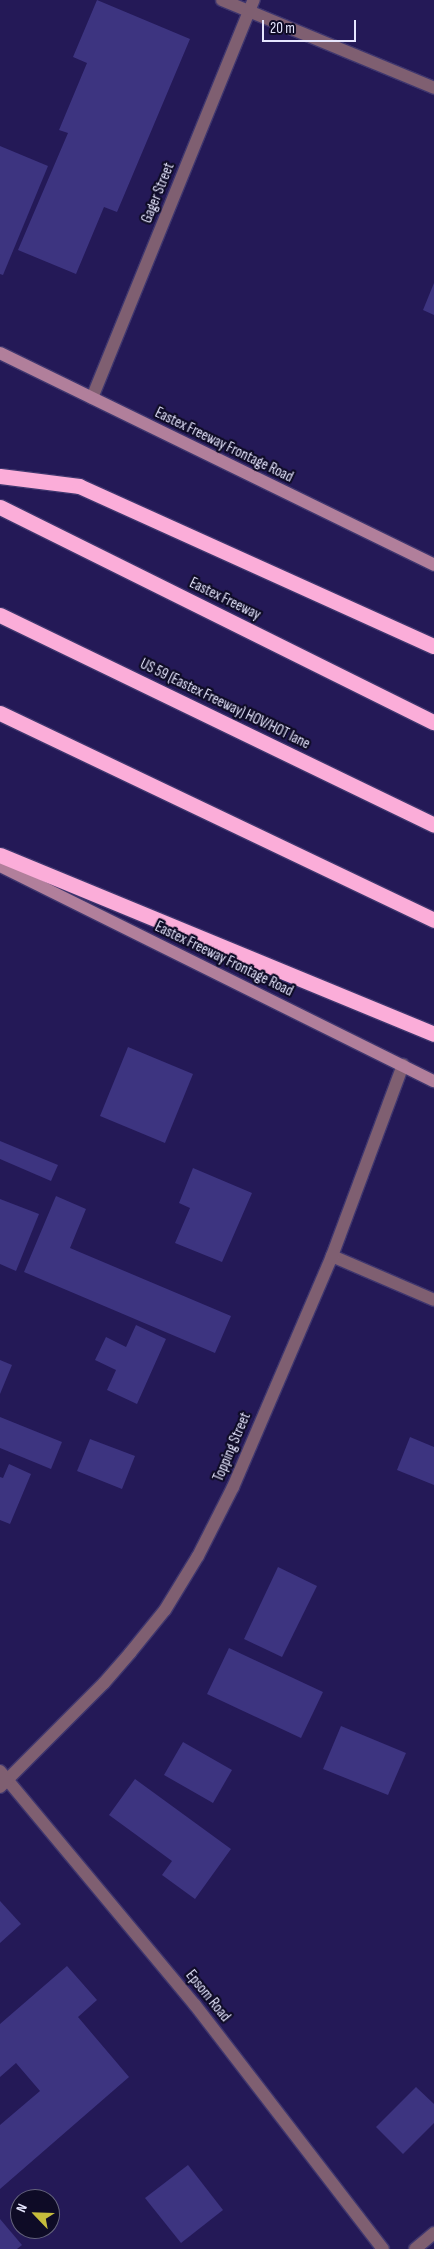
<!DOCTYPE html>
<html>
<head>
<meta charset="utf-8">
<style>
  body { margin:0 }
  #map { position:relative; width:434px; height:2249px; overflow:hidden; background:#241957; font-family:"Sofia Sans Condensed",sans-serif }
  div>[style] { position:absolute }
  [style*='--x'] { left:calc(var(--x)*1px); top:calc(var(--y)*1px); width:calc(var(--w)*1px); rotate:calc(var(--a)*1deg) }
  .building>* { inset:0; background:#3d3480 }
  .roads { filter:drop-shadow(1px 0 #3f366e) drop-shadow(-1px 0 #3f366e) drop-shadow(0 1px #3f366e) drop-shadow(0 -1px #3f366e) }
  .minor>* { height:12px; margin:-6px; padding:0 6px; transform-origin:6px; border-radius:6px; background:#7f5f71 }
  .secondary>* { height:12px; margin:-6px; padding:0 6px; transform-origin:6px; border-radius:6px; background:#b17f9b }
  .motorway>* { height:15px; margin:-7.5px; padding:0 7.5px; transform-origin:7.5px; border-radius:7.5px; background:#fbadd9 }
  span { translate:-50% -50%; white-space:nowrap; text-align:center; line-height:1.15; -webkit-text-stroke:4.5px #0e0b26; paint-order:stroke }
  .street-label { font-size:15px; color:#e6e6fe }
  .north { position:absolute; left:10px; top:2189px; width:50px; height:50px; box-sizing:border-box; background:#0e0b26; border:1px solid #64637c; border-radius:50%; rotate:294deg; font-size:14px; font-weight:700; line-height:20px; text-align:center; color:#e6e6fe }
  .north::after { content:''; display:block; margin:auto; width:18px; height:22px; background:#c6bc3c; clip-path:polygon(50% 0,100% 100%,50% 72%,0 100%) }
  .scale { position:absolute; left:262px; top:20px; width:94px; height:22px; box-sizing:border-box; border:2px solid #e6e6fe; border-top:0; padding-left:6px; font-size:15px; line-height:18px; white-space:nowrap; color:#e6e6fe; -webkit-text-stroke:4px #0e0b26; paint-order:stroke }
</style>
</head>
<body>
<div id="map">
  <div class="building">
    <div style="clip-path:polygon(97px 0,190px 39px,117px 212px,104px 207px,76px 274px,18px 250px,68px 133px,59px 130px,87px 63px,73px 57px)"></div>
    <div style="clip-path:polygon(0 146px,48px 166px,3px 275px,0 274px)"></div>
    <div style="clip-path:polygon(434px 283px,434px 315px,423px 310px)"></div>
    <div style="clip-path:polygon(128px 1047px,193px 1074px,165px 1143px,100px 1116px)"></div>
    <div style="clip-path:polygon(0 1141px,58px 1165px,51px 1181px,0 1159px)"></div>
    <div style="clip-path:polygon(193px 1168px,252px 1193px,222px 1262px,175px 1243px,190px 1208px,179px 1203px)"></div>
    <div style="clip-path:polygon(56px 1196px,86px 1209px,70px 1248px,231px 1316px,215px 1353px,24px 1272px)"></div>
    <div style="clip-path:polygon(0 1199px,39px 1214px,16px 1271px,0 1264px)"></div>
    <div style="clip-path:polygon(136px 1325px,166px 1339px,137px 1404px,107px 1390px,116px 1370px,95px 1360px,106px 1337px,126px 1347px)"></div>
    <div style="clip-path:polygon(0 1360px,12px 1365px,0 1394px)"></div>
    <div style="clip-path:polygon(0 1417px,62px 1442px,51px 1469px,0 1448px)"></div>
    <div style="clip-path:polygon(410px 1437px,434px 1447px,434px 1485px,397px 1470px)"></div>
    <div style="clip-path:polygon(90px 1439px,135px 1456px,122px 1489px,77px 1471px)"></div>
    <div style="clip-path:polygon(9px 1464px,31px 1474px,10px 1524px,0 1520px,0 1477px,3px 1478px)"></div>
    <div style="clip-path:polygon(278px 1567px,317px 1586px,282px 1657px,244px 1639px)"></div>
    <div style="clip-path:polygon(229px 1648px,323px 1692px,301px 1738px,207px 1694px)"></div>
    <div style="clip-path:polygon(341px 1726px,406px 1753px,388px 1795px,323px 1769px)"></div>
    <div style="clip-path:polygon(183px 1742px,232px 1770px,213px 1803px,164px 1775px)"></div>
    <div style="clip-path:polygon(135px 1779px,231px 1849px,195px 1899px,162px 1875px,172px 1861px,109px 1815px)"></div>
    <div style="clip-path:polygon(0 1901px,21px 1924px,0 1943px)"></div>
    <div style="clip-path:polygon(67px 1966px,97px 2000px,78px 2017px,129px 2077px,0 2189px,0 2125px,40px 2091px,16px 2063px,0 2077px,0 2024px)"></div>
    <div style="clip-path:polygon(416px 2087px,434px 2104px,434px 2123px,403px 2154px,376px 2127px)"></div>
    <div style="clip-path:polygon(188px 2165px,223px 2210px,181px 2243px,145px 2198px)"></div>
    <div style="clip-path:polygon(0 2219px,22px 2245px,17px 2249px,0 2249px)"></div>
  </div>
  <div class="roads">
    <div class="minor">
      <div style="--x:222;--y:0;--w:230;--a:22.5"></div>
      <div style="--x:92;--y:398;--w:430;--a:-67.9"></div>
      <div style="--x:332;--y:1256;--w:111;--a:23.3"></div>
      <div style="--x:0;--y:1771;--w:305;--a:50.2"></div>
      <div style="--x:195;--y:2005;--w:308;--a:52.4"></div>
      <div style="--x:0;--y:1787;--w:147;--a:-45"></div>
      <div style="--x:104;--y:1683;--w:40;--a:-49"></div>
      <div style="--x:130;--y:1653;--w:55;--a:-50.9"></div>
      <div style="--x:165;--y:1610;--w:63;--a:-58.6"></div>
      <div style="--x:198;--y:1556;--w:77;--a:-63.1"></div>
      <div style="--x:233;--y:1487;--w:251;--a:-66.8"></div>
      <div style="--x:332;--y:1256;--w:204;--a:-69.6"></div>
      <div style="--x:415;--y:2249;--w:25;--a:-40"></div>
    </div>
    <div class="secondary">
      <div style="--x:0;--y:353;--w:483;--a:26"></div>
      <div style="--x:0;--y:866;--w:484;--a:26.4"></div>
    </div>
    <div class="motorway">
      <div style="--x:0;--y:476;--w:80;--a:7.2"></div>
      <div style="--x:79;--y:486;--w:389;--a:24.3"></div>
      <div style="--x:0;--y:507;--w:484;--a:26.4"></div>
      <div style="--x:0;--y:615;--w:482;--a:25.8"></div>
      <div style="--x:0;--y:713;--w:481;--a:25.5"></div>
      <div style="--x:0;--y:855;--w:469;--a:22.4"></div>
    </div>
  </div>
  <div class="street-label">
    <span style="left:158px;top:193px;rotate:-68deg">Gager Street</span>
    <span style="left:224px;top:445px;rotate:26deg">Eastex Freeway Frontage Road</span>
    <span style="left:225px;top:599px;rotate:26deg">Eastex Freeway</span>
    <span style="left:225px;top:704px;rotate:26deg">US 59 (Eastex Freeway) HOV/HOT lane</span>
    <span style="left:224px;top:959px;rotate:26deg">Eastex Freeway Frontage Road</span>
    <span style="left:232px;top:1447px;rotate:-67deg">Topping Street</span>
    <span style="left:208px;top:1996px;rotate:51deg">Epsom Road</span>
  </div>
  <div class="north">N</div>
  <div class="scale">20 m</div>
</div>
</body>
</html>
